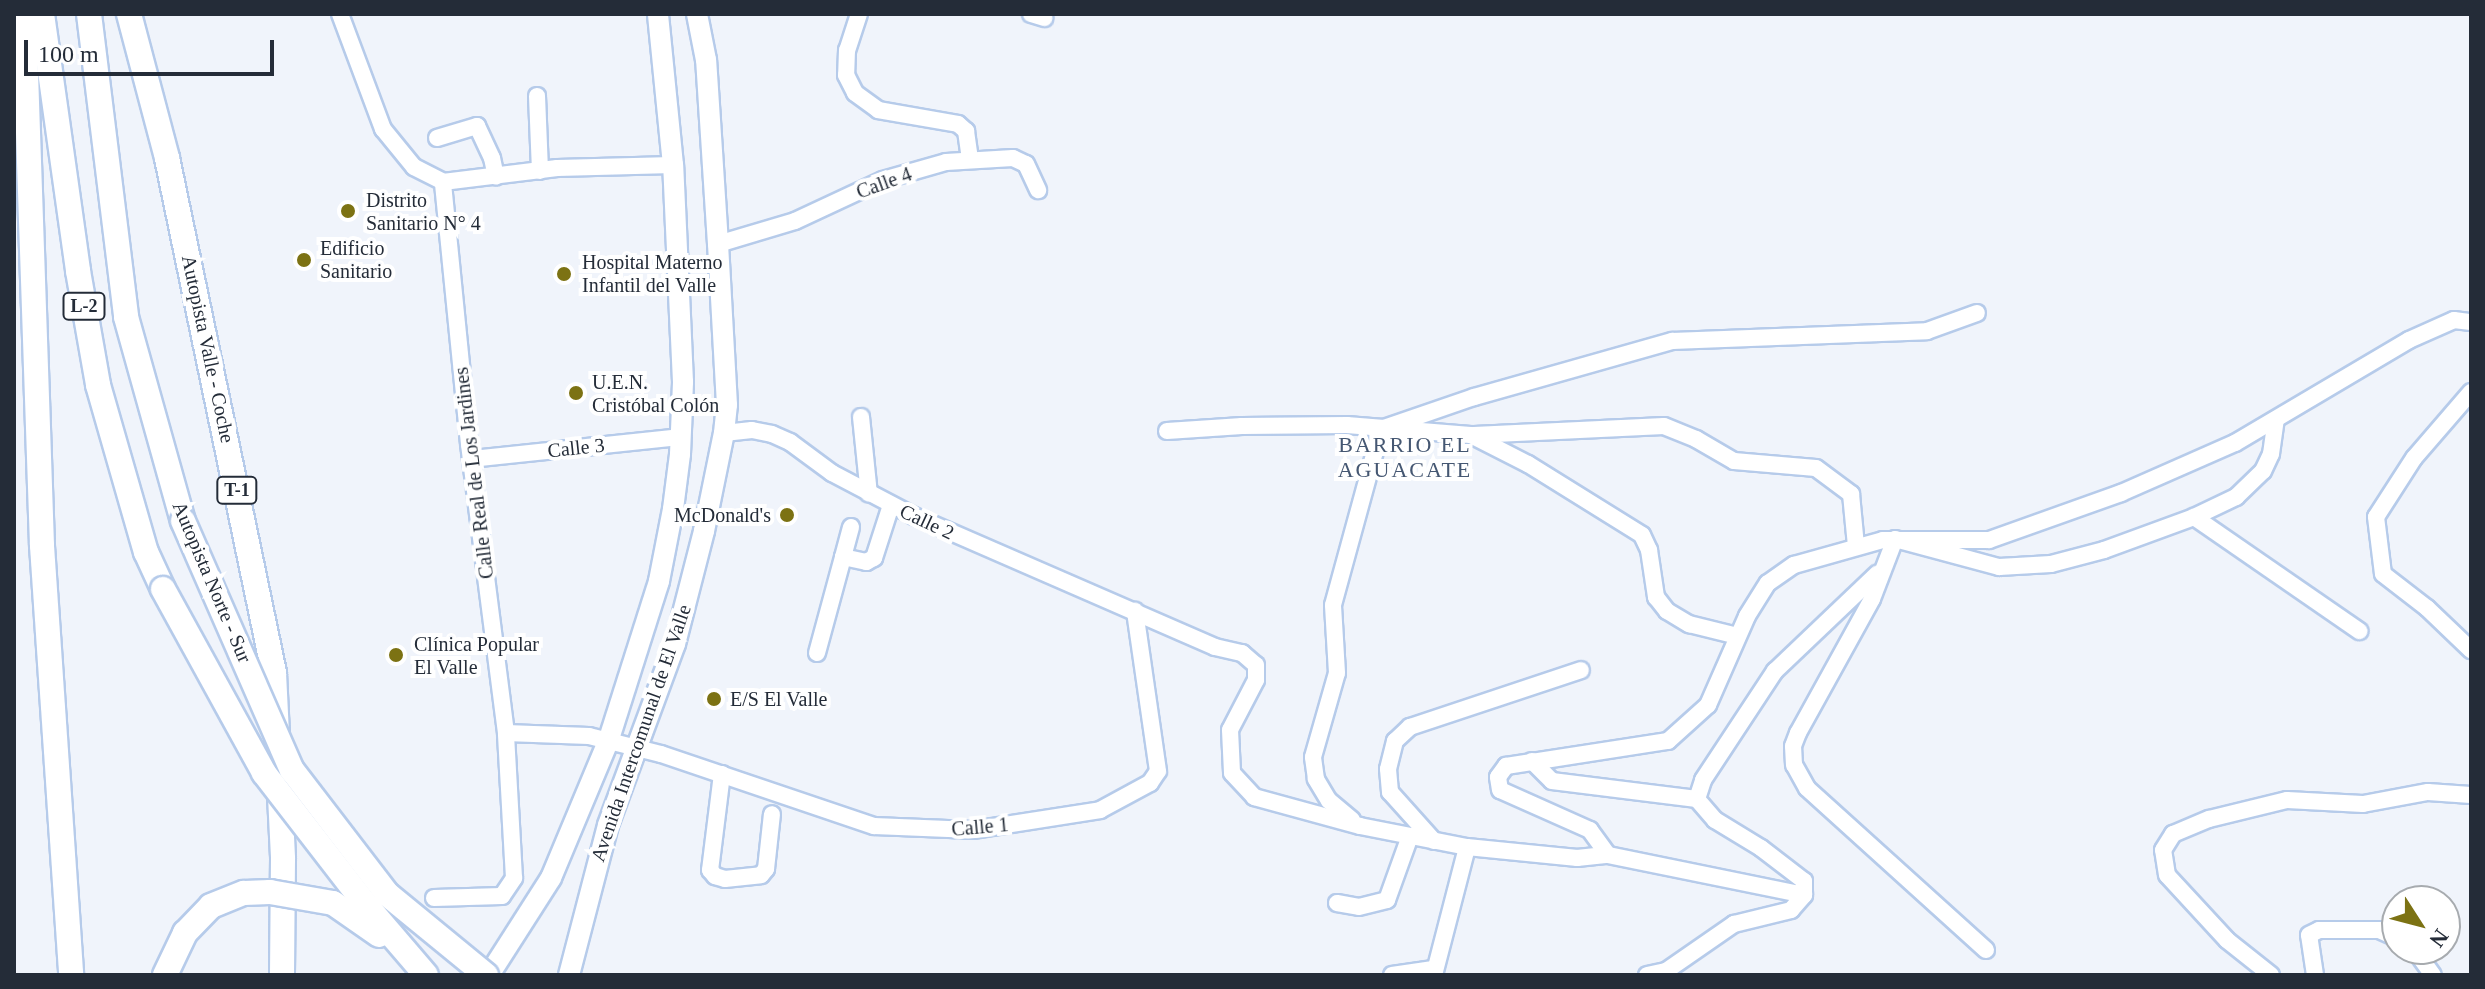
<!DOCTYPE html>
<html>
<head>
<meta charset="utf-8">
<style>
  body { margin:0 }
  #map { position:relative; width:2485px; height:989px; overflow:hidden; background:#f0f4fb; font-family:Georgia,serif }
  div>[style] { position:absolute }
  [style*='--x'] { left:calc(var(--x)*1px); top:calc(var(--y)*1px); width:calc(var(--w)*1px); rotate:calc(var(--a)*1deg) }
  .roads { filter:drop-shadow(2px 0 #b6cbea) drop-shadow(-2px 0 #b6cbea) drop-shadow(0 2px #b6cbea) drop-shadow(0 -2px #b6cbea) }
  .minor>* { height:16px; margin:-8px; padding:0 8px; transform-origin:8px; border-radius:8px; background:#fff }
  .major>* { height:20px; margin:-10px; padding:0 10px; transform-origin:10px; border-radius:10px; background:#fff }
  .highway>* { height:24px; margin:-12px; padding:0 12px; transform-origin:12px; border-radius:12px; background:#fff }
  .bridges { filter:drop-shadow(2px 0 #b6cbea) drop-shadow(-2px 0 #b6cbea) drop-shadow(0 2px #b6cbea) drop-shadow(0 -2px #b6cbea) }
  .highway-bridge>* { height:24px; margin:-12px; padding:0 12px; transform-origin:12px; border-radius:12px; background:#fff }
  .dots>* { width:22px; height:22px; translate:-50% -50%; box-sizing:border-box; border:4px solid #fff; border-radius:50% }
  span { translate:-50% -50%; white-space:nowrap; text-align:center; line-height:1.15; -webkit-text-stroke:8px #fff; paint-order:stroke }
  .shield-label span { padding:2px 6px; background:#fff; border:2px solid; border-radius:6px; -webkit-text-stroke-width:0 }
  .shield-label { font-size:18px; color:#242c38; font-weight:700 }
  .street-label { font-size:20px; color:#242c38 }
  .poi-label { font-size:20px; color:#242c38 }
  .left { translate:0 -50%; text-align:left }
  .right { translate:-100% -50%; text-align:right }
  .neighbourhood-label { font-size:22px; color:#455772; letter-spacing:2px }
  .frame { position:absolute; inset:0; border:16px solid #242c38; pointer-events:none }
  .north { position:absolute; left:2381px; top:885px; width:80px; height:80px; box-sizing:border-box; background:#fff; border:2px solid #a7abaf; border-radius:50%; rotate:126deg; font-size:22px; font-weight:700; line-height:32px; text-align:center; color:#242c38 }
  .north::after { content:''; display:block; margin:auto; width:28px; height:36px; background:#7c7213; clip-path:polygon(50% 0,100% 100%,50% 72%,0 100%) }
  .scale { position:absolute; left:24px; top:40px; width:250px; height:36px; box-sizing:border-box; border:4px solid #242c38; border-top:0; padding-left:10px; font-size:24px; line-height:28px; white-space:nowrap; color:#242c38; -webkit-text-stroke:6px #fff; paint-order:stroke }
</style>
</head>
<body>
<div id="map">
  <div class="roads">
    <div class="minor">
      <div style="--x:340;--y:14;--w:123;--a:69.5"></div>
      <div style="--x:383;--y:129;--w:49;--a:50.8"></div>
      <div style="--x:414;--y:167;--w:33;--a:27"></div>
      <div style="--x:859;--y:14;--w:38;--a:108"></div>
      <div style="--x:847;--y:50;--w:25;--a:92"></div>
      <div style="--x:846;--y:75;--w:20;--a:63"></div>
      <div style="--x:855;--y:93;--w:29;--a:36"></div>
      <div style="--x:878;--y:110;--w:81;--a:9.9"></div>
      <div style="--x:958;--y:124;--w:11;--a:41"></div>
      <div style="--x:966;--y:131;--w:28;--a:82"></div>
      <div style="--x:1031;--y:14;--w:14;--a:17"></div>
      <div style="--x:537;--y:96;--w:75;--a:87.7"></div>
      <div style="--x:437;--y:138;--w:42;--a:-16.7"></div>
      <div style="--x:477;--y:126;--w:35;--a:65"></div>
      <div style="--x:492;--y:158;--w:19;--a:78"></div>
      <div style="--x:443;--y:182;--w:115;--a:-7"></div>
      <div style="--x:557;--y:168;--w:116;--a:-1.5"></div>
      <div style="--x:718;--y:244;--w:80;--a:-16.6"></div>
      <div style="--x:795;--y:221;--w:97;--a:-25"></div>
      <div style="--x:883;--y:180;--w:66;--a:-15.9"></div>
      <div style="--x:946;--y:162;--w:67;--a:-3.4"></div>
      <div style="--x:1013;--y:158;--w:14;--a:25"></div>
      <div style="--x:1026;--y:164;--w:29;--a:65"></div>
      <div style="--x:2471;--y:392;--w:87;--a:130.8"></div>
      <div style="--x:2414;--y:458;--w:70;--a:122.8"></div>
      <div style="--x:2376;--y:517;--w:57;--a:83"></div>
      <div style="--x:2383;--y:574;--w:56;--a:37.7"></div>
      <div style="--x:2427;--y:608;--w:61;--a:43.7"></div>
      <div style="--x:861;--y:417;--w:77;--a:84.1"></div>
      <div style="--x:1167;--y:431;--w:75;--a:-3.8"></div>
      <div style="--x:1242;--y:426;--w:105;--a:-0.5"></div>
      <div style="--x:1347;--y:425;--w:124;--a:4.6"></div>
      <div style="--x:1471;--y:435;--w:64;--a:27"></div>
      <div style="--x:1528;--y:464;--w:134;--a:31.9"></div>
      <div style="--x:1642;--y:535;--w:17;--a:65"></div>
      <div style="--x:1649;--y:550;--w:48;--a:81.5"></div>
      <div style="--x:1656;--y:597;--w:18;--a:52"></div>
      <div style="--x:1667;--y:611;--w:26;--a:31"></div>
      <div style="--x:1689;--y:624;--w:49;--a:14"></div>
      <div style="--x:724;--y:433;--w:28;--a:-6"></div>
      <div style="--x:752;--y:430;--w:20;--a:11"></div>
      <div style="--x:772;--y:434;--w:20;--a:24"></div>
      <div style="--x:790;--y:442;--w:52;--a:36.4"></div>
      <div style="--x:832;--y:473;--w:93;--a:27.7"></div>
      <div style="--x:914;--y:516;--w:328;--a:23.5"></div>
      <div style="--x:1215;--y:647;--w:28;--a:13"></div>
      <div style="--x:1242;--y:653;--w:18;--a:41"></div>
      <div style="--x:1256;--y:665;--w:15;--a:90"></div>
      <div style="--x:1256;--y:680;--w:56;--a:117.5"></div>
      <div style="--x:1230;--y:730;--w:43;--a:87.3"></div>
      <div style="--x:1232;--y:773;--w:33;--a:47"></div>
      <div style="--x:1254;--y:797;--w:110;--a:15.3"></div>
      <div style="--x:1360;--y:826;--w:109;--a:11.1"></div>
      <div style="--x:1467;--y:847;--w:111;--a:5.7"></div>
      <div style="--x:1577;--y:858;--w:31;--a:-6"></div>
      <div style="--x:1608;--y:855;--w:31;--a:-126"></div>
      <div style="--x:1590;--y:830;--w:98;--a:-156"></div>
      <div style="--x:1500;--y:790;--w:13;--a:-99"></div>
      <div style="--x:1498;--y:777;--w:14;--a:-54"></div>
      <div style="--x:1506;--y:766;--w:164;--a:-8.8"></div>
      <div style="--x:1668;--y:741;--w:54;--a:-42"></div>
      <div style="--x:1708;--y:705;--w:97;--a:-66.3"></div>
      <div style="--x:1747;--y:616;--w:39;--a:-58"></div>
      <div style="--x:1768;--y:583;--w:32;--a:-35"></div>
      <div style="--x:1794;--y:565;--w:92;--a:-15.7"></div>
      <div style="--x:1883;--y:540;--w:106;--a:0"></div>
      <div style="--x:1989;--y:540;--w:140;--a:-19.6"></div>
      <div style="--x:2121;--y:493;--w:124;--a:-23.7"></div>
      <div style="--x:2235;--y:443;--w:202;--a:-30.6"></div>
      <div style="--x:2409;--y:340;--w:49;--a:-24"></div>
      <div style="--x:2454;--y:320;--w:17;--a:7"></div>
      <div style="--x:1474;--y:435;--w:190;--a:-2.7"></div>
      <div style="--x:1664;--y:426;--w:35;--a:22"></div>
      <div style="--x:1696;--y:439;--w:44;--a:30.1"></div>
      <div style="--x:1734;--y:461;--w:82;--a:4.9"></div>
      <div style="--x:1816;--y:468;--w:44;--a:36.6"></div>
      <div style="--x:1851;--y:494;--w:52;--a:84.5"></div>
      <div style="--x:471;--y:459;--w:211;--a:-6"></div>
      <div style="--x:2194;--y:517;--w:201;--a:34.6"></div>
      <div style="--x:843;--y:557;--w:31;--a:-75"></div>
      <div style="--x:817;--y:653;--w:99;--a:-74.8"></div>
      <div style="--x:843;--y:557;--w:24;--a:12"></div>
      <div style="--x:866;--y:562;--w:9;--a:-27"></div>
      <div style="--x:874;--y:558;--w:56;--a:-72.2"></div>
      <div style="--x:506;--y:733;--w:83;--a:2.1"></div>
      <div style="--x:589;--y:736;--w:74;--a:14"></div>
      <div style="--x:661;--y:754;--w:225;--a:18.7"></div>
      <div style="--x:874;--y:826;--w:99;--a:2.3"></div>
      <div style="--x:973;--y:830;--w:129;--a:-8.9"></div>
      <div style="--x:1100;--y:810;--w:57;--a:-28.4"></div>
      <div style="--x:1150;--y:783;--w:14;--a:-56"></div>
      <div style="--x:1158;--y:771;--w:162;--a:-98.2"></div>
      <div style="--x:1532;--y:761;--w:28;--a:45"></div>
      <div style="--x:1552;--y:781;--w:146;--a:7.1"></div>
      <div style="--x:722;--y:774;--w:97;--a:97.1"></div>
      <div style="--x:710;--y:870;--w:8;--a:50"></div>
      <div style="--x:715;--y:876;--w:10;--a:17"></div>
      <div style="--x:725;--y:879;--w:36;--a:-6"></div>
      <div style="--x:761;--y:875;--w:8;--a:-50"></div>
      <div style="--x:766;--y:869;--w:55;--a:-83.8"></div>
      <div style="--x:1352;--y:820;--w:30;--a:-140"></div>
      <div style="--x:1329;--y:801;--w:26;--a:-121"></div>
      <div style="--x:1316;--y:779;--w:22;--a:-98"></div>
      <div style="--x:1313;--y:757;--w:87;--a:-74.1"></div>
      <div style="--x:1337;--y:673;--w:68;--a:-93.4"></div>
      <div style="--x:1333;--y:605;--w:182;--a:-74.7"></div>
      <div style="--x:1381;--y:429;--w:98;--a:-19"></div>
      <div style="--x:1474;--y:397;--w:206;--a:-15.8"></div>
      <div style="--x:1672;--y:341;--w:255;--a:-2.2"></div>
      <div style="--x:1927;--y:331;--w:53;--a:-19.8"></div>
      <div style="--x:1434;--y:841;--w:66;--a:-131.9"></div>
      <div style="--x:1390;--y:792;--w:23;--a:-95"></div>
      <div style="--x:1388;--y:769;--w:29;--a:-76"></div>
      <div style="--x:1395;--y:741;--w:21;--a:-43"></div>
      <div style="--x:1410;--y:727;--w:180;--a:-18.4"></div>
      <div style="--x:1608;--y:855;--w:200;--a:11.5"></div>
      <div style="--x:434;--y:898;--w:68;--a:-1.7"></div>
      <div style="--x:502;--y:896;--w:22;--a:-56"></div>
      <div style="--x:514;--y:878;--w:145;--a:-93.2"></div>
      <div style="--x:506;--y:733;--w:291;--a:-97.3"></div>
      <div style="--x:469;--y:444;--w:263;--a:-95.7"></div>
      <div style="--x:1337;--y:903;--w:22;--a:10"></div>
      <div style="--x:1359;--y:907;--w:29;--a:-14"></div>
      <div style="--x:1387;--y:900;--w:68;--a:-70.2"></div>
      <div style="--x:2414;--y:949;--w:32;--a:54"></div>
      <div style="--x:1986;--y:950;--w:241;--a:-137.9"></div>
      <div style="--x:1807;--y:788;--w:26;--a:-119"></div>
      <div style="--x:1794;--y:765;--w:19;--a:-93"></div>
      <div style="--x:1793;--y:746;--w:14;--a:-69"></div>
      <div style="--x:1798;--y:733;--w:153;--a:-61.1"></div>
      <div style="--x:1872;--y:599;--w:64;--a:-69"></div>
      <div style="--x:1895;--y:539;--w:108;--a:15.1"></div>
      <div style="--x:1999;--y:567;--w:52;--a:-3.3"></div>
      <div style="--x:2051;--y:564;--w:55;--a:-14.8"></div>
      <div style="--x:2104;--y:550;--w:96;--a:-20.1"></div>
      <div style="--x:2194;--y:517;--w:47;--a:-25.5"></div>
      <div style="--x:2236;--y:497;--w:37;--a:-44"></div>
      <div style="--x:2263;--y:471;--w:19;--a:-65"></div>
      <div style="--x:2271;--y:454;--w:35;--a:-82"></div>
      <div style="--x:1392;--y:975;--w:40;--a:-8.5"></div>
      <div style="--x:1434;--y:975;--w:132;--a:-75.5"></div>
      <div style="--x:1647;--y:975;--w:19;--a:-12"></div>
      <div style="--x:1666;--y:971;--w:83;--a:-34.7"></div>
      <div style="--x:1734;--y:924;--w:59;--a:-13.8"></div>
      <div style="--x:1791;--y:910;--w:20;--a:-49"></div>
      <div style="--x:1804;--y:895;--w:14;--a:-90"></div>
      <div style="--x:1804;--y:881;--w:54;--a:-142.5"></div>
      <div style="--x:1761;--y:848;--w:54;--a:-148.7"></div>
      <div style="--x:1715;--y:820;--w:28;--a:-131"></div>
      <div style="--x:1697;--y:799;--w:20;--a:-72"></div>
      <div style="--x:1703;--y:780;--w:131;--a:-56.6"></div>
      <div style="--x:1775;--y:671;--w:141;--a:-43.6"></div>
      <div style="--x:2271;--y:975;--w:56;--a:-141.5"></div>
      <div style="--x:2227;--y:940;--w:88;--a:-132.7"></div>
      <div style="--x:2167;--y:875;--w:25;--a:-99"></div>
      <div style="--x:2163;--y:850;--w:19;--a:-58"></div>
      <div style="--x:2173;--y:834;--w:39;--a:-23"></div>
      <div style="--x:2209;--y:819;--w:80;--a:-13.7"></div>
      <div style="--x:2287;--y:800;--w:76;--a:3"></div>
      <div style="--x:2363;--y:804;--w:66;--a:-10.5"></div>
      <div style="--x:2428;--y:792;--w:43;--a:4"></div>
      <div style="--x:2315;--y:975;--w:40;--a:-98.5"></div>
      <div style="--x:2309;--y:935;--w:11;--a:-27"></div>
      <div style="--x:2319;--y:930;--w:60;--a:0"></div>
      <div style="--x:2379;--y:930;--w:20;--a:24"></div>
    </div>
    <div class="major">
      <div style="--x:489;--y:975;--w:115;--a:-57.4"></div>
      <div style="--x:551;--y:878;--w:147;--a:-67.3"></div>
      <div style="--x:608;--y:742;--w:169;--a:-72.4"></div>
      <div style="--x:659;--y:581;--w:73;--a:-79"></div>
      <div style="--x:673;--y:509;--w:55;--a:-82.7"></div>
      <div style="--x:680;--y:454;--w:72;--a:-87.6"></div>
      <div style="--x:683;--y:382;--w:217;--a:-92.6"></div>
      <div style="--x:673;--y:165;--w:152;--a:-95.7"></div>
      <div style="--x:569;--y:975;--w:155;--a:-75.4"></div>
      <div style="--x:608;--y:825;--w:193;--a:-69.7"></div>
      <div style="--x:675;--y:644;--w:117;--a:-75.6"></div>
      <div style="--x:704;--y:531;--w:100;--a:-78.5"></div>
      <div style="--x:724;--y:433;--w:28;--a:-84"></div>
      <div style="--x:727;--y:405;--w:161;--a:-93.2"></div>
      <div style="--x:718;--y:244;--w:184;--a:-93.7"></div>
      <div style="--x:706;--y:60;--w:47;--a:-101.1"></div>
    </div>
    <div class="highway">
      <div style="--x:24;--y:14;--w:532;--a:88.06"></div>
      <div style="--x:42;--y:546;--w:430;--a:86.1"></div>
      <div style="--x:42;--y:14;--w:260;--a:82"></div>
      <div style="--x:78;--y:271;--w:116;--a:80"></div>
      <div style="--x:98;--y:385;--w:174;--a:74"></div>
      <div style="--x:146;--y:552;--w:41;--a:65.3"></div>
      <div style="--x:89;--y:14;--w:305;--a:83"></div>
      <div style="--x:126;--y:317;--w:212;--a:74.4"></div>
      <div style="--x:129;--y:14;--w:149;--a:75.2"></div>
      <div style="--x:167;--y:158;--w:526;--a:78.26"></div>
      <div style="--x:274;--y:673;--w:186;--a:87.2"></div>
      <div style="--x:283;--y:859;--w:116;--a:90.5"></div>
    </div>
  </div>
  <div class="bridges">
    <div class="highway-bridge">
      <div style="--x:183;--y:521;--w:272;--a:66.4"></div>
      <div style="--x:292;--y:770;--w:156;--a:52.5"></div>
      <div style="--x:387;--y:894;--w:128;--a:39.3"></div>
      <div style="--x:163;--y:589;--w:210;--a:61.2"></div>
      <div style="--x:264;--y:773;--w:167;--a:52.3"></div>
      <div style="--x:366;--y:905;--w:92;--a:49.4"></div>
      <div style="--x:165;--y:975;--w:47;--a:-64.5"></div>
      <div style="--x:185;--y:933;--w:37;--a:-46"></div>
      <div style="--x:211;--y:906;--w:35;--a:-22"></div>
      <div style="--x:244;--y:893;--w:26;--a:-2"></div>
      <div style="--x:270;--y:892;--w:64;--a:9.9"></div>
      <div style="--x:333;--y:903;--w:56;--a:34.8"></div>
    </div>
  </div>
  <div class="dots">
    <div style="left:348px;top:211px;background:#7c7213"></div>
    <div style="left:304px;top:260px;background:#7c7213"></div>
    <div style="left:564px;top:274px;background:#7c7213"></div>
    <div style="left:576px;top:393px;background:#7c7213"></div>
    <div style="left:787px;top:515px;background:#7c7213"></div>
    <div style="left:396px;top:655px;background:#7c7213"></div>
    <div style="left:714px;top:699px;background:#7c7213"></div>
  </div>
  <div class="shield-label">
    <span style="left:84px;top:306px">L-2</span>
    <span style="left:237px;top:490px">T-1</span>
  </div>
  <div class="street-label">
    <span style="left:884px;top:183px;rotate:-20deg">Calle 4</span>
    <span style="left:208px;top:349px;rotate:78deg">Autopista Valle - Coche</span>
    <span style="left:576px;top:448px;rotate:-6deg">Calle 3</span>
    <span style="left:474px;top:473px;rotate:-97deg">Calle Real de Los Jardines</span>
    <span style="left:927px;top:522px;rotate:25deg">Calle 2</span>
    <span style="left:212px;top:582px;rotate:67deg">Autopista Norte - Sur</span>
    <span style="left:641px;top:733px;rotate:-71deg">Avenida Intercomunal de El Valle</span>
    <span style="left:980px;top:827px;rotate:-5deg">Calle 1</span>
  </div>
  <div class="poi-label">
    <span class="left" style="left:366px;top:212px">Distrito<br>Sanitario N° 4</span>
    <span class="left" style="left:320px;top:260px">Edificio<br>Sanitario</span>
    <span class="left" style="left:582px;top:274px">Hospital Materno<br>Infantil del Valle</span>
    <span class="left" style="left:592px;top:394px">U.E.N.<br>Cristóbal Colón</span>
    <span class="right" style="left:771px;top:515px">McDonald's</span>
    <span class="left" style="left:414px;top:656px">Clínica Popular<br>El Valle</span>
    <span class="left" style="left:730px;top:699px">E/S El Valle</span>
  </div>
  <div class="neighbourhood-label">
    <span style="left:1405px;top:457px">BARRIO EL<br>AGUACATE</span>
  </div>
  <div class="frame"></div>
  <div class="north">N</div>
  <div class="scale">100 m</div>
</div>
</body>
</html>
